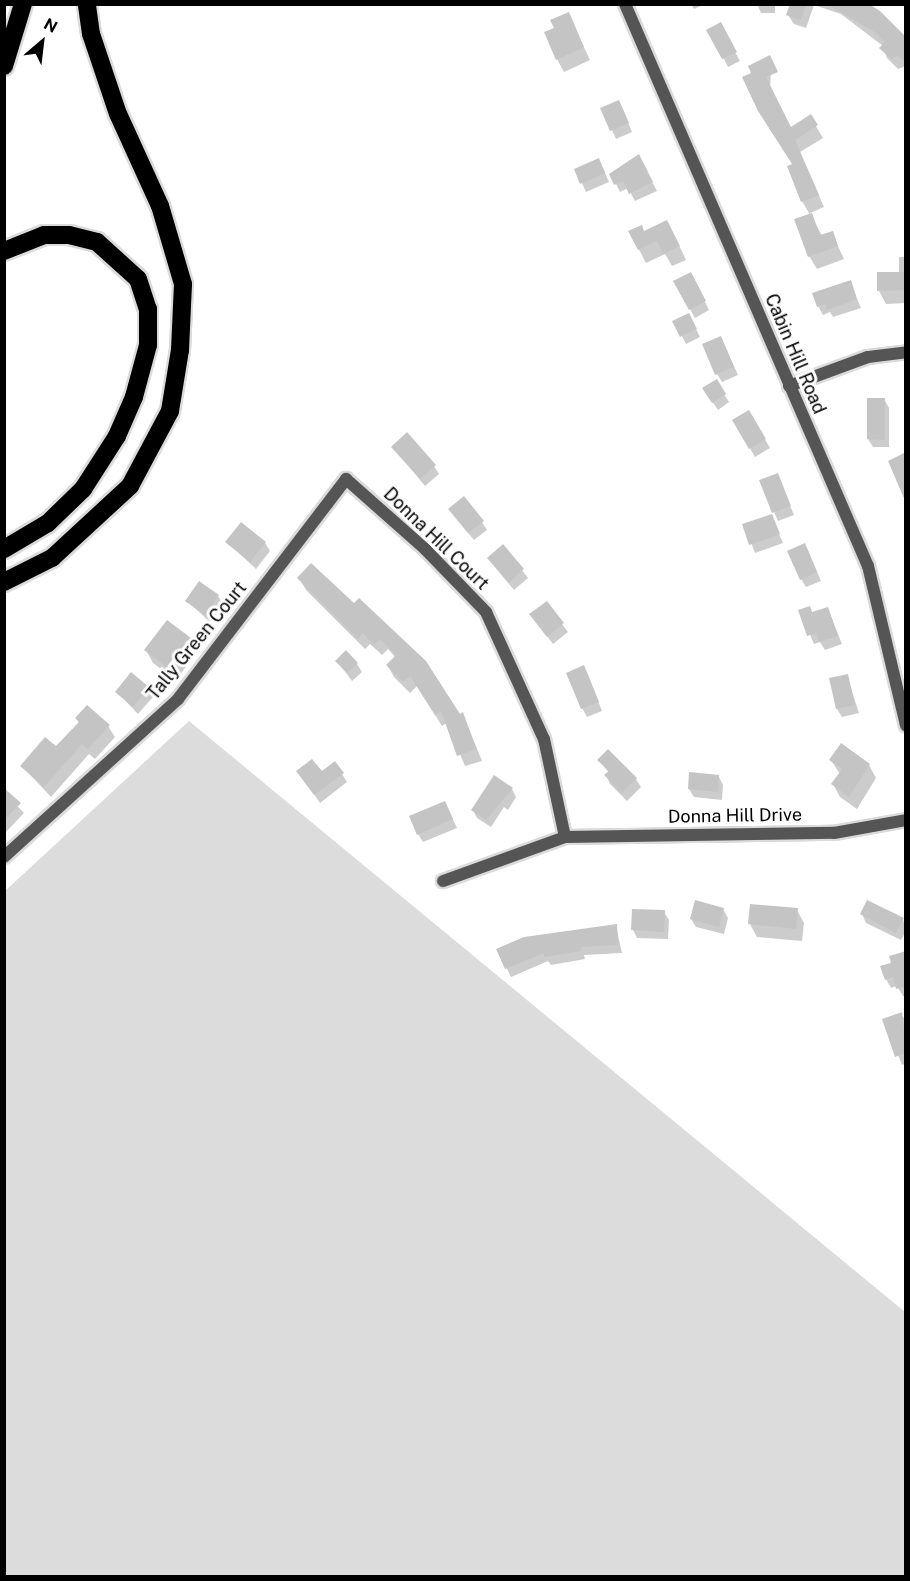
<!DOCTYPE html>
<html>
<head>
<meta charset="utf-8">
<style>
  body { margin:0 }
  #map { position:relative; width:910px; height:1581px; overflow:hidden; background:#fff; font-family:"Public Sans",sans-serif }
  div>[style] { position:absolute }
  [style*='--x'] { left:calc(var(--x)*1px); top:calc(var(--y)*1px); width:calc(var(--w)*1px); rotate:calc(var(--a)*1deg) }
  .green>* { inset:0; background:#dcdcdc }
  .shadow>* { inset:0; background:#0003 }
  .building>* { inset:0; background:#c4c4c4 }
  .roads { filter:drop-shadow(2px 0 #dbdbdb) drop-shadow(-2px 0 #dbdbdb) drop-shadow(0 2px #dbdbdb) drop-shadow(0 -2px #dbdbdb) }
  .minor>* { height:12px; margin:-6px; padding:0 6px; transform-origin:6px; border-radius:6px; background:#555 }
  .motorway>* { height:18px; margin:-9px; padding:0 9px; transform-origin:9px; border-radius:9px; background:#000 }
  span { translate:-50% -50%; white-space:nowrap; text-align:center; line-height:1.15; -webkit-text-stroke:6px #fff; paint-order:stroke }
  .street-label { font-size:18px; color:#000 }
  .frame { position:absolute; inset:0; border:6px solid #000; pointer-events:none }
  .north { position:absolute; left:12px; top:12px; width:60px; height:60px; -webkit-text-stroke:4px #fff; paint-order:stroke; rotate:28deg; font-size:16px; font-weight:700; line-height:24px; text-align:center; color:#000 }
  .north::after { content:''; display:block; margin:auto; width:21px; height:27px; background:#000; clip-path:polygon(50% 0,100% 100%,50% 72%,0 100%) }
</style>
</head>
<body>
<div id="map">
  <div class="green">
    <div style="clip-path:polygon(189px 721px,905px 1312px,905px 1576px,5px 1576px,5px 891px)"></div>
  </div>
  <div class="shadow">
    <div style="clip-path:polygon(691px 4px,705px 4px,694px 9px)"></div>
    <div style="clip-path:polygon(757px 4px,775px 4px,775px 13px,761px 13px)"></div>
    <div style="clip-path:polygon(792px 4px,866px 4px,906px 38px,906px 66px,898px 69px,887px 58px,883px 46px,841px 14px,814px 5px,806px 28px,794px 24px,788px 15px)"></div>
    <div style="clip-path:polygon(568px 14px,590px 60px,564px 72px,557px 59px,556px 29px)"></div>
    <div style="clip-path:polygon(720px 24px,740px 61px,728px 67px,709px 30px)"></div>
    <div style="clip-path:polygon(771px 71px,770px 91px,791px 128px,810px 116px,823px 138px,800px 152px,824px 207px,810px 213px,822px 236px,832px 233px,844px 259px,817px 269px,809px 256px,810px 215px,802px 201px,794px 165px,744px 78px)"></div>
    <div style="clip-path:polygon(623px 110px,632px 132px,616px 139px,612px 130px)"></div>
    <div style="clip-path:polygon(643px 164px,657px 191px,635px 201px,628px 188px,620px 192px,616px 184px)"></div>
    <div style="clip-path:polygon(603px 168px,609px 182px,586px 192px,576px 170px)"></div>
    <div style="clip-path:polygon(630px 232px,674px 235px,686px 260px,672px 266px,665px 254px,646px 263px)"></div>
    <div style="clip-path:polygon(899px 257px,906px 257px,906px 303px,886px 304px,879px 291px,899px 273px)"></div>
    <div style="clip-path:polygon(695px 282px,709px 310px,695px 318px,690px 309px)"></div>
    <div style="clip-path:polygon(850px 282px,861px 308px,833px 317px,830px 312px,823px 315px,818px 306px)"></div>
    <div style="clip-path:polygon(693px 323px,700px 337px,686px 344px,682px 336px)"></div>
    <div style="clip-path:polygon(725px 346px,738px 375px,722px 382px,717px 374px)"></div>
    <div style="clip-path:polygon(716px 381px,729px 402px,718px 410px,704px 389px)"></div>
    <div style="clip-path:polygon(884px 399px,889px 408px,889px 447px,873px 447px,868px 439px)"></div>
    <div style="clip-path:polygon(749px 412px,770px 448px,755px 457px,734px 421px)"></div>
    <div style="clip-path:polygon(393px 447px,434px 466px,439px 474px,425px 486px)"></div>
    <div style="clip-path:polygon(777px 474px,794px 515px,778px 521px,761px 481px)"></div>
    <div style="clip-path:polygon(771px 516px,783px 543px,755px 553px,744px 525px)"></div>
    <div style="clip-path:polygon(455px 517px,482px 522px,487px 530px,474px 540px)"></div>
    <div style="clip-path:polygon(227px 542px,265px 543px,270px 551px,256px 569px)"></div>
    <div style="clip-path:polygon(503px 546px,528px 578px,514px 590px,494px 566px)"></div>
    <div style="clip-path:polygon(809px 553px,821px 581px,806px 587px,801px 579px)"></div>
    <div style="clip-path:polygon(311px 565px,459px 716px,463px 714px,482px 761px,465px 766px,447px 723px,442px 726px,417px 686px,410px 693px,394px 677px,388px 666px,396px 658px,388px 649px,382px 655px,370px 644px,365px 649px,306px 590px,299px 578px)"></div>
    <div style="clip-path:polygon(218px 596px,223px 604px,210px 622px,187px 601px)"></div>
    <div style="clip-path:polygon(546px 603px,568px 632px,553px 644px,531px 615px)"></div>
    <div style="clip-path:polygon(828px 609px,842px 644px,825px 650px,820px 642px,814px 644px,800px 611px,813px 614px)"></div>
    <div style="clip-path:polygon(190px 639px,197px 652px,176px 680px,153px 663px,146px 650px)"></div>
    <div style="clip-path:polygon(337px 661px,357px 664px,362px 672px,352px 681px)"></div>
    <div style="clip-path:polygon(131px 675px,153px 697px,138px 714px,117px 692px)"></div>
    <div style="clip-path:polygon(588px 675px,602px 711px,587px 717px,582px 708px)"></div>
    <div style="clip-path:polygon(847px 676px,859px 713px,842px 717px,837px 709px)"></div>
    <div style="clip-path:polygon(77px 719px,108px 726px,115px 737px,95px 759px,89px 754px,51px 797px,22px 766px,56px 749px,79px 723px)"></div>
    <div style="clip-path:polygon(599px 760px,636px 779px,641px 787px,627px 801px,610px 784px,606px 775px,609px 773px)"></div>
    <div style="clip-path:polygon(831px 760px,869px 765px,876px 778px,857px 809px,840px 797px,833px 784px,840px 774px)"></div>
    <div style="clip-path:polygon(298px 771px,342px 774px,347px 782px,320px 803px)"></div>
    <div style="clip-path:polygon(719px 777px,723px 785px,722px 800px,694px 797px,689px 789px)"></div>
    <div style="clip-path:polygon(512px 789px,516px 797px,508px 810px,504px 807px,491px 827px,477px 818px,473px 810px)"></div>
    <div style="clip-path:polygon(4px 792px,24px 813px,5px 833px)"></div>
    <div style="clip-path:polygon(449px 811px,457px 828px,423px 842px,418px 834px)"></div>
    <div style="clip-path:polygon(723px 909px,728px 918px,724px 934px,696px 927px,691px 919px)"></div>
    <div style="clip-path:polygon(797px 910px,804px 923px,802px 941px,757px 937px,750px 924px)"></div>
    <div style="clip-path:polygon(664px 912px,669px 920px,668px 939px,637px 938px,633px 930px)"></div>
    <div style="clip-path:polygon(862px 914px,903px 919px,906px 931px,901px 940px,866px 923px)"></div>
    <div style="clip-path:polygon(616px 926px,622px 953px,584px 955px,585px 959px,551px 965px,548px 961px,511px 977px,498px 950px)"></div>
    <div style="clip-path:polygon(906px 955px,906px 996px,903px 996px,897px 986px,891px 988px,886px 979px,893px 963px)"></div>
    <div style="clip-path:polygon(901px 1014px,906px 1021px,906px 1063px,902px 1065px,884px 1020px)"></div>
  </div>
  <div class="building">
    <div style="clip-path:polygon(790px 4px,806px 4px,801px 20px,786px 15px)"></div>
    <div style="clip-path:polygon(826px 4px,869px 4px,880px 11px,906px 37px,906px 63px,897px 55px,892px 60px,879px 48px,885px 42px,873px 31px)"></div>
    <div style="clip-path:polygon(569px 12px,584px 47px,556px 60px,544px 32px,554px 28px,550px 20px)"></div>
    <div style="clip-path:polygon(721px 22px,737px 52px,722px 59px,706px 30px)"></div>
    <div style="clip-path:polygon(770px 55px,778px 72px,766px 77px,791px 127px,811px 114px,818px 125px,795px 140px,819px 195px,801px 202px,787px 166px,792px 164px,758px 111px,742px 77px,751px 73px,748px 66px)"></div>
    <div style="clip-path:polygon(619px 100px,629px 123px,610px 131px,600px 108px)"></div>
    <div style="clip-path:polygon(639px 154px,653px 182px,629px 194px,623px 181px,614px 185px,609px 174px)"></div>
    <div style="clip-path:polygon(599px 158px,605px 173px,580px 184px,574px 169px)"></div>
    <div style="clip-path:polygon(812px 213px,820px 235px,833px 231px,838px 246px,808px 257px,794px 219px)"></div>
    <div style="clip-path:polygon(667px 220px,680px 246px,663px 254px,657px 241px,638px 250px,628px 231px,642px 225px,644px 231px)"></div>
    <div style="clip-path:polygon(691px 272px,706px 301px,689px 310px,673px 281px)"></div>
    <div style="clip-path:polygon(877px 272px,906px 272px,906px 290px,877px 291px)"></div>
    <div style="clip-path:polygon(851px 280px,857px 299px,827px 310px,825px 304px,817px 307px,812px 293px)"></div>
    <div style="clip-path:polygon(689px 313px,697px 329px,680px 337px,672px 321px)"></div>
    <div style="clip-path:polygon(721px 336px,734px 367px,715px 375px,702px 344px)"></div>
    <div style="clip-path:polygon(717px 379px,726px 394px,712px 403px,702px 388px)"></div>
    <div style="clip-path:polygon(867px 398px,885px 398px,885px 440px,867px 439px)"></div>
    <div style="clip-path:polygon(749px 410px,766px 439px,749px 449px,732px 420px)"></div>
    <div style="clip-path:polygon(407px 432px,436px 465px,420px 479px,391px 447px)"></div>
    <div style="clip-path:polygon(906px 452px,906px 503px,888px 461px)"></div>
    <div style="clip-path:polygon(778px 473px,791px 506px,772px 513px,759px 480px)"></div>
    <div style="clip-path:polygon(464px 496px,484px 521px,468px 533px,448px 509px)"></div>
    <div style="clip-path:polygon(772px 514px,780px 534px,749px 545px,742px 524px)"></div>
    <div style="clip-path:polygon(241px 522px,266px 542px,250px 562px,225px 542px)"></div>
    <div style="clip-path:polygon(805px 543px,817px 572px,800px 580px,787px 551px)"></div>
    <div style="clip-path:polygon(503px 544px,524px 569px,509px 583px,487px 558px)"></div>
    <div style="clip-path:polygon(311px 563px,354px 603px,359px 598px,426px 661px,460px 714px,463px 712px,476px 749px,457px 756px,441px 711px,435px 715px,410px 676px,403px 682px,386px 665px,396px 655px,380px 639px,374px 645px,363px 633px,358px 639px,297px 578px)"></div>
    <div style="clip-path:polygon(199px 581px,219px 595px,205px 615px,185px 601px)"></div>
    <div style="clip-path:polygon(547px 601px,564px 623px,547px 637px,529px 614px)"></div>
    <div style="clip-path:polygon(810px 606px,812px 612px,828px 607px,838px 636px,819px 642px,816px 633px,807px 636px,798px 610px)"></div>
    <div style="clip-path:polygon(167px 620px,191px 638px,168px 668px,144px 650px)"></div>
    <div style="clip-path:polygon(346px 650px,358px 663px,347px 673px,335px 661px)"></div>
    <div style="clip-path:polygon(584px 665px,599px 702px,581px 709px,566px 673px)"></div>
    <div style="clip-path:polygon(131px 672px,149px 687px,133px 707px,115px 692px)"></div>
    <div style="clip-path:polygon(848px 674px,855px 705px,836px 709px,829px 678px)"></div>
    <div style="clip-path:polygon(87px 705px,110px 725px,88px 749px,82px 744px,44px 787px,20px 766px,45px 737px,56px 746px,79px 722px,75px 718px)"></div>
    <div style="clip-path:polygon(841px 743px,870px 764px,849px 797px,831px 784px,842px 769px,829px 760px)"></div>
    <div style="clip-path:polygon(608px 749px,637px 778px,622px 793px,604px 775px,609px 771px,597px 760px)"></div>
    <div style="clip-path:polygon(312px 759px,322px 771px,335px 761px,344px 773px,314px 795px,296px 771px)"></div>
    <div style="clip-path:polygon(689px 772px,719px 775px,718px 792px,688px 789px)"></div>
    <div style="clip-path:polygon(494px 775px,513px 788px,486px 820px,471px 810px)"></div>
    <div style="clip-path:polygon(4px 788px,21px 803px,4px 820px)"></div>
    <div style="clip-path:polygon(445px 801px,453px 819px,417px 835px,409px 816px)"></div>
    <div style="clip-path:polygon(695px 900px,724px 908px,719px 927px,690px 919px)"></div>
    <div style="clip-path:polygon(867px 900px,904px 918px,896px 933px,860px 914px)"></div>
    <div style="clip-path:polygon(750px 904px,798px 908px,796px 929px,748px 924px)"></div>
    <div style="clip-path:polygon(632px 909px,665px 910px,664px 932px,631px 930px)"></div>
    <div style="clip-path:polygon(617px 924px,618px 945px,581px 947px,581px 951px,544px 957px,544px 953px,505px 969px,496px 949px,524px 937px)"></div>
    <div style="clip-path:polygon(906px 951px,906px 986px,896px 989px,893px 977px,885px 980px,880px 966px,891px 963px,889px 956px)"></div>
    <div style="clip-path:polygon(902px 1012px,906px 1053px,895px 1057px,882px 1019px)"></div>
  </div>
  <div class="roads">
    <div class="minor">
      <div style="--x:625;--y:4;--w:612;--a:66.62"></div>
      <div style="--x:868;--y:566;--w:164;--a:76.6"></div>
      <div style="--x:789;--y:386;--w:84;--a:-20.2"></div>
      <div style="--x:868;--y:357;--w:38;--a:-7"></div>
      <div style="--x:4;--y:857;--w:235;--a:-42.2"></div>
      <div style="--x:178;--y:699;--w:277;--a:-52.6"></div>
      <div style="--x:346;--y:479;--w:106;--a:41.5"></div>
      <div style="--x:425;--y:549;--w:88;--a:45.9"></div>
      <div style="--x:486;--y:612;--w:140;--a:65.5"></div>
      <div style="--x:544;--y:739;--w:100;--a:77.9"></div>
      <div style="--x:565;--y:837;--w:269;--a:-0.9"></div>
      <div style="--x:834;--y:833;--w:73;--a:-10.2"></div>
      <div style="--x:443;--y:881;--w:130;--a:-19.8"></div>
    </div>
    <div class="motorway">
      <div style="--x:4;--y:66;--w:65;--a:-73"></div>
      <div style="--x:4;--y:251;--w:43;--a:-21.8"></div>
      <div style="--x:44;--y:235;--w:25;--a:0"></div>
      <div style="--x:69;--y:235;--w:29;--a:14"></div>
      <div style="--x:97;--y:242;--w:55;--a:42.1"></div>
      <div style="--x:138;--y:279;--w:32;--a:72"></div>
      <div style="--x:148;--y:309;--w:36;--a:90"></div>
      <div style="--x:148;--y:345;--w:54;--a:105.1"></div>
      <div style="--x:134;--y:397;--w:43;--a:113.6"></div>
      <div style="--x:117;--y:436;--w:63;--a:122.7"></div>
      <div style="--x:83;--y:489;--w:49;--a:135.8"></div>
      <div style="--x:48;--y:523;--w:51;--a:149.4"></div>
      <div style="--x:4;--y:582;--w:54;--a:-26.6"></div>
      <div style="--x:52;--y:558;--w:106;--a:-42.7"></div>
      <div style="--x:130;--y:486;--w:85;--a:-61.9"></div>
      <div style="--x:170;--y:411;--w:62;--a:-80.7"></div>
      <div style="--x:180;--y:350;--w:66;--a:-87.4"></div>
      <div style="--x:183;--y:284;--w:81;--a:-106.4"></div>
      <div style="--x:160;--y:206;--w:101;--a:-114.5"></div>
      <div style="--x:118;--y:114;--w:84;--a:-108.6"></div>
      <div style="--x:91;--y:34;--w:30;--a:-98"></div>
    </div>
  </div>
  <div class="street-label">
    <span style="left:795px;top:354px;rotate:67deg">Cabin Hill Road</span>
    <span style="left:436px;top:539px;rotate:44deg">Donna Hill Court</span>
    <span style="left:197px;top:641px;rotate:-51deg">Tally Green Court</span>
    <span style="left:735px;top:816px;rotate:-1deg">Donna Hill Drive</span>
  </div>
  <div class="frame"></div>
  <div class="north">N</div>
</div>
</body>
</html>
